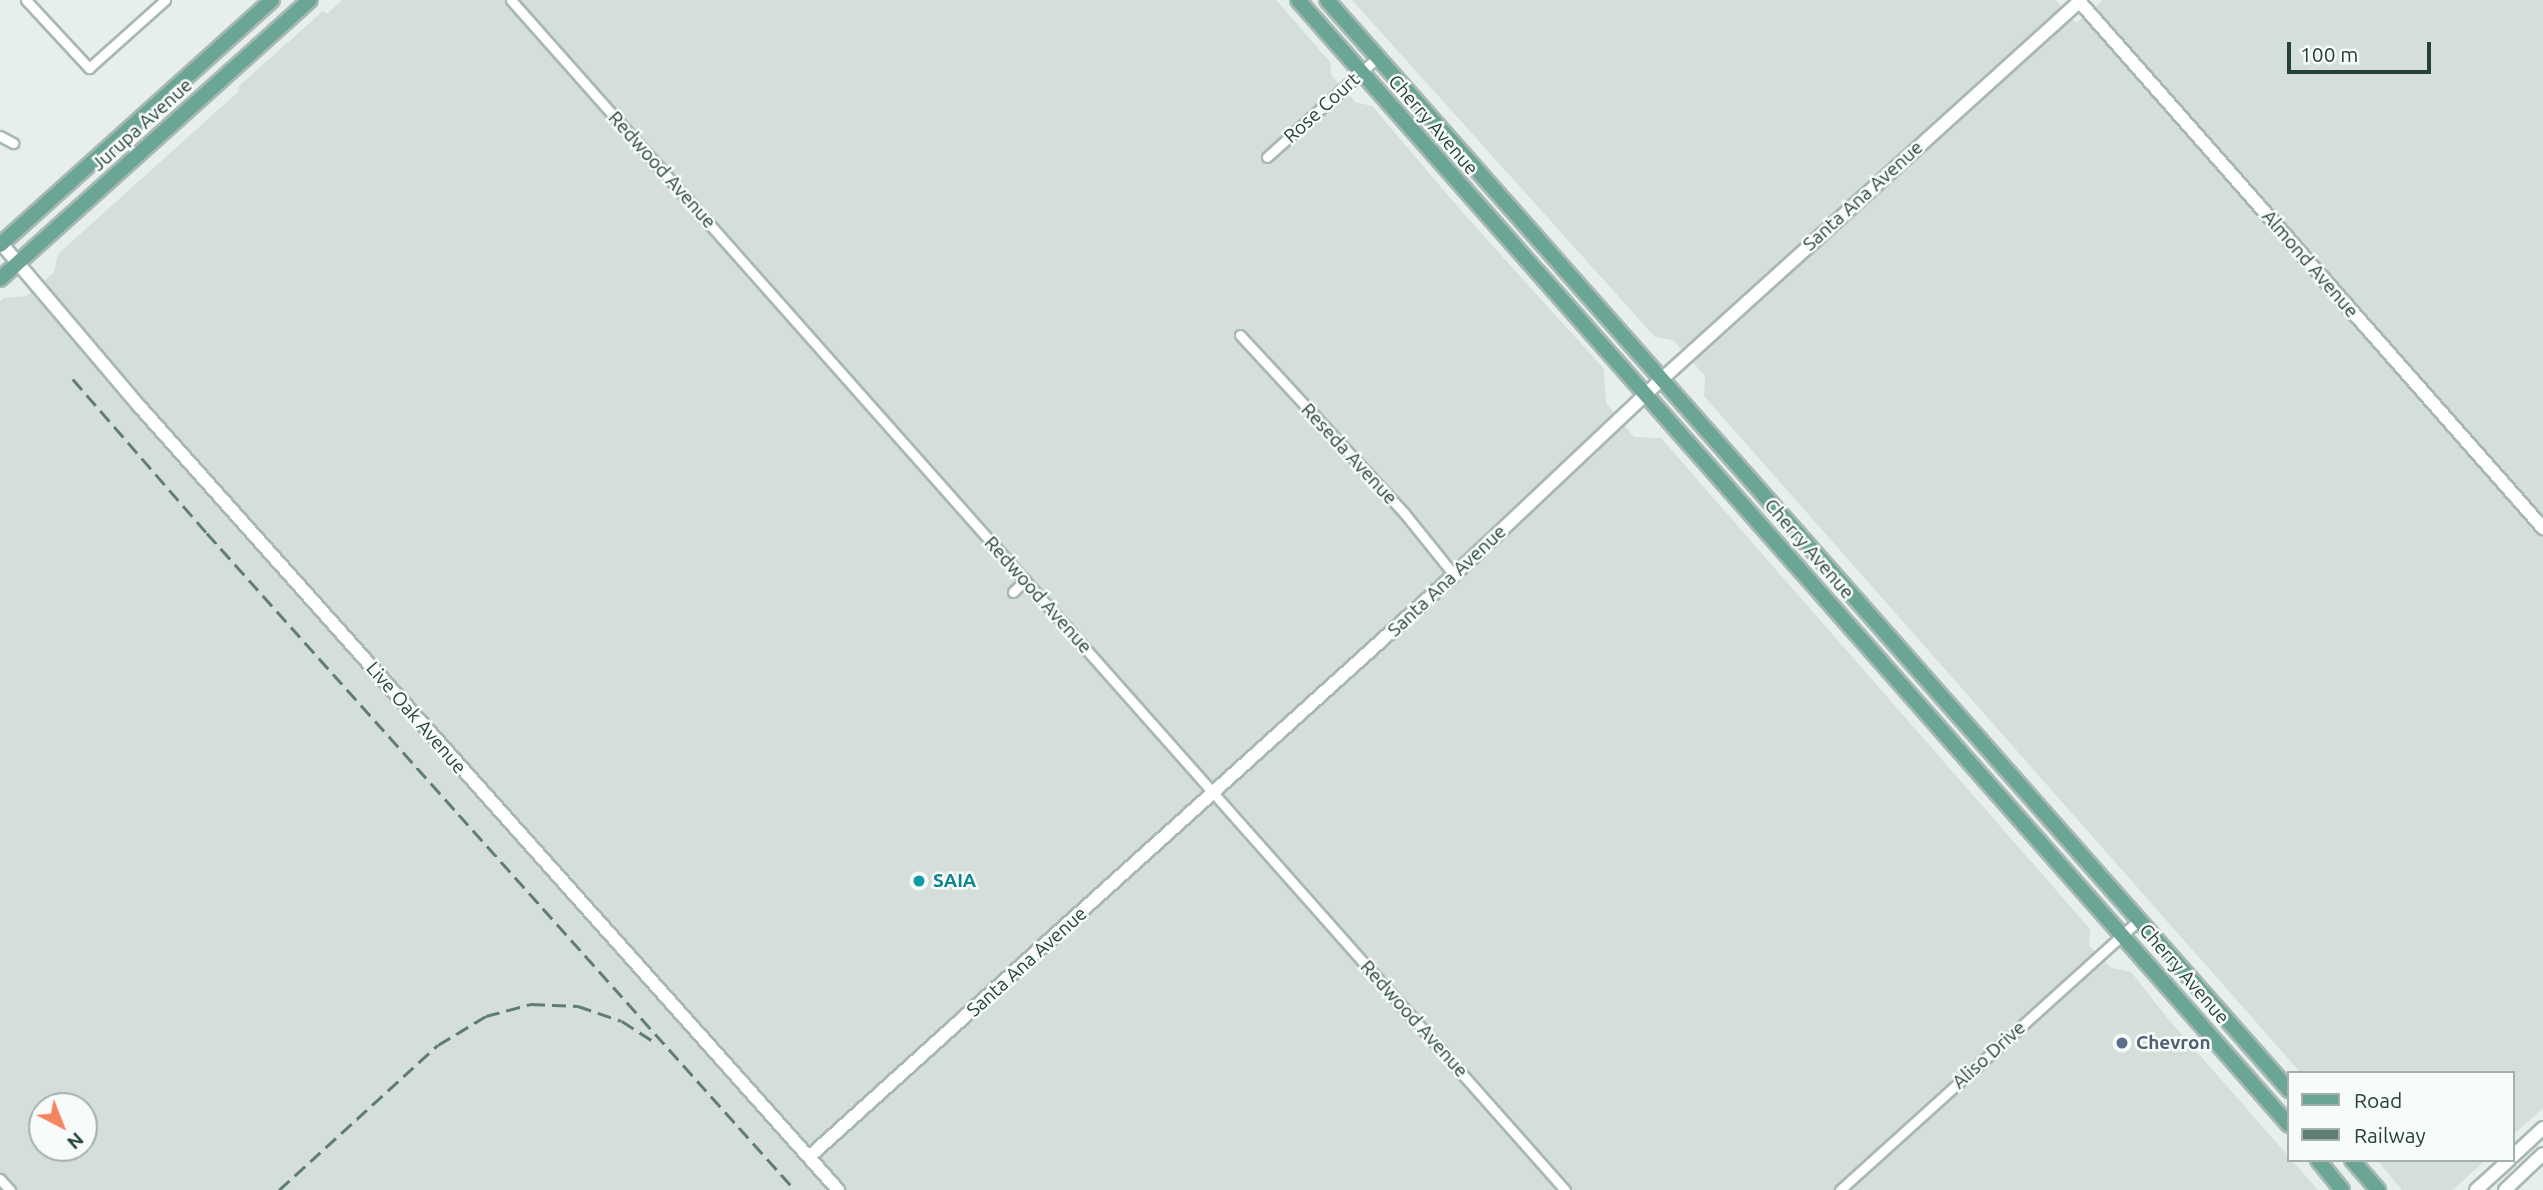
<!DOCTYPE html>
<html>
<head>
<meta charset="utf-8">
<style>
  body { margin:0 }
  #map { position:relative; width:2543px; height:1190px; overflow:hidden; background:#e6efeb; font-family:Ubuntu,sans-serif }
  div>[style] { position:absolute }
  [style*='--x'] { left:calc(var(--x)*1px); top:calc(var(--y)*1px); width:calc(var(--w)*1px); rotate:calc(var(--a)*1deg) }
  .built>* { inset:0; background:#d4dfda }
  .roads { filter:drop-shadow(2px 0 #a8b8b2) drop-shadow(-2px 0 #a8b8b2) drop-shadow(0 2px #a8b8b2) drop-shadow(0 -2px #a8b8b2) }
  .street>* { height:9px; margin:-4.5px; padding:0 4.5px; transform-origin:4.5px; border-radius:4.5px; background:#fff }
  .secondary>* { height:12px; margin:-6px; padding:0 6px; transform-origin:6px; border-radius:6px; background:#fff }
  .primary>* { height:14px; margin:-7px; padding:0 7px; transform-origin:7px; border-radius:7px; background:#6aa596 }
  .rail>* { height:2.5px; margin-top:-1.25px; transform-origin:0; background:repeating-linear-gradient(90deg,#5f7d75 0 14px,transparent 0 21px) }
  .dots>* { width:19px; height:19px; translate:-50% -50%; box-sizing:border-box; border:4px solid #f7fbf9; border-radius:50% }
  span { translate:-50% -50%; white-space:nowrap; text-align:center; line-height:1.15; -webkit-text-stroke:5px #f7fbf9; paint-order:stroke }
  .street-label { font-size:19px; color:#24423a }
  .culture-label { font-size:19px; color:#0d838f; font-weight:700 }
  .left { translate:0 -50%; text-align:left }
  .service-label { font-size:19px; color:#4e5e75; font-weight:700 }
  .legend { position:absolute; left:2287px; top:1071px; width:228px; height:91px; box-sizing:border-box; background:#f7fbf9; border:2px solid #a3b1ad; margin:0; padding:9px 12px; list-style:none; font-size:21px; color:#24423a }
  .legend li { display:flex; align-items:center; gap:14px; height:35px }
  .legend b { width:35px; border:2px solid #a3b1ad }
  .north { position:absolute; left:28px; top:1092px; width:70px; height:70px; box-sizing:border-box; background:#f7fbf9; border:2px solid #a3b1ad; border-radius:50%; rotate:138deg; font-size:19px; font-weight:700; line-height:28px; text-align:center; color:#24423a }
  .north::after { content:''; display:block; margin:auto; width:24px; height:32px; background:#f4845f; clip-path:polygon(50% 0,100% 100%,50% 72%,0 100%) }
  .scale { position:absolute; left:2287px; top:42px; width:144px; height:32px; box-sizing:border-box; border:4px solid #24423a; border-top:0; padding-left:9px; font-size:21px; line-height:24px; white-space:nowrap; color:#24423a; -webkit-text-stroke:5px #f7fbf9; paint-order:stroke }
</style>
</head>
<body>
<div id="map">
  <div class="built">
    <div style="clip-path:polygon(evenodd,342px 0,1276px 0,1330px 62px,1331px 75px,1355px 102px,1372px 106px,1464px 214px,1604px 369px,1606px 403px,1634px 437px,1661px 438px,2090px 929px,2089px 946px,2112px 968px,2131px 972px,2169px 1020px,2318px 1190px,0 1190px,0 301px,4px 298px,27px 296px,54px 272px,58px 254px,238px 92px,239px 86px,323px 11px,327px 14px,342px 0,42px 1106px,84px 1106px,84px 1148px,42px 1148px,42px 1106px)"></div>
    <div style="clip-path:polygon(1352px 0,2056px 0,2076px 23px,2103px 0,2543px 0,2543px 1108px,2513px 1135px,2513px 1073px,2301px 1073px,1704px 396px,1705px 376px,1673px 340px,1655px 337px)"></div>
    <div style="clip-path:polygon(2377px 1160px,2485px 1160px,2453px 1190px,2402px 1190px)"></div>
  </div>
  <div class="roads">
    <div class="street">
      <div style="--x:26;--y:0;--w:93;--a:47.2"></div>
      <div style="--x:89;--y:68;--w:102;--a:-41.8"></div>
      <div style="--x:511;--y:0;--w:1590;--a:48.47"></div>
      <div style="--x:0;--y:136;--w:15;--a:28"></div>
      <div style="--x:1267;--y:157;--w:147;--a:-42"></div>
      <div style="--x:1240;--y:335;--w:243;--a:47.3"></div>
      <div style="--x:1405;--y:514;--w:78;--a:51.2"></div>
      <div style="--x:1013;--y:592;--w:17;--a:-45"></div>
      <div style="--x:0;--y:1179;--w:15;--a:48"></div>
      <div style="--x:1840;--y:1190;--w:403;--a:-42.1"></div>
    </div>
    <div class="secondary">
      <div style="--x:2078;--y:0;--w:704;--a:48.63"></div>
      <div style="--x:0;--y:242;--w:216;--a:49.7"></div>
      <div style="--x:140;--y:407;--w:1049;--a:48.28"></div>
      <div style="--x:2513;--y:1156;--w:41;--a:-43"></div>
      <div style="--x:809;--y:1157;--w:869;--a:-42.06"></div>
      <div style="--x:1454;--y:575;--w:286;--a:-43.3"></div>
      <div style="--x:1662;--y:379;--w:565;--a:-42.13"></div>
      <div style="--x:2476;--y:1190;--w:45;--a:-42.3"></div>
      <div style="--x:2505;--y:1190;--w:52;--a:-43.5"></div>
    </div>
    <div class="primary">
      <div style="--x:1298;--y:0;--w:1499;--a:48.62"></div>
      <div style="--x:1327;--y:0;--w:1454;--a:48.57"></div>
      <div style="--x:0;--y:245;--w:366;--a:-42"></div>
      <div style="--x:0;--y:279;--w:417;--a:-42"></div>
      <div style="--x:2318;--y:1160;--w:38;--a:51"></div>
      <div style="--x:2352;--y:1160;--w:40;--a:49"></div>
    </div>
  </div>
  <div class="rail">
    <div style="--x:73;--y:379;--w:204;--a:49"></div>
    <div style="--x:207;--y:533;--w:882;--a:48.17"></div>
    <div style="--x:279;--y:1190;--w:215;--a:-42.4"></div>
    <div style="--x:438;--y:1045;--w:56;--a:-31.1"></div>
    <div style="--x:486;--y:1016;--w:47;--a:-14.9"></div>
    <div style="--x:531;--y:1004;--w:47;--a:2.4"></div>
    <div style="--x:578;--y:1006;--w:46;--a:18.8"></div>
    <div style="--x:622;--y:1021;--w:37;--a:33"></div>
  </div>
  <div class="dots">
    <div style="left:919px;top:881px;background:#0f9aa8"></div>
    <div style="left:2122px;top:1043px;background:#5c6f8a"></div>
  </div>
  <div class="street-label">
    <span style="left:1322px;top:108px;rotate:-42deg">Rose Court</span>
    <span style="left:142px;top:125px;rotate:-42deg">Jurupa Avenue</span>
    <span style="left:1433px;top:125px;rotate:49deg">Cherry Avenue</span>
    <span style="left:662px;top:170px;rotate:48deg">Redwood Avenue</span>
    <span style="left:1863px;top:196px;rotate:-42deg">Santa Ana Avenue</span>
    <span style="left:2310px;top:264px;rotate:49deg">Almond Avenue</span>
    <span style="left:1349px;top:454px;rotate:47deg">Reseda Avenue</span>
    <span style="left:1809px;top:549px;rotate:49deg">Cherry Avenue</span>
    <span style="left:1447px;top:581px;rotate:-43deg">Santa Ana Avenue</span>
    <span style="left:1038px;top:595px;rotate:48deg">Redwood Avenue</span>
    <span style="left:416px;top:718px;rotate:49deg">Live Oak Avenue</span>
    <span style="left:1027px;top:962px;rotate:-42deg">Santa Ana Avenue</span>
    <span style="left:2184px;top:974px;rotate:49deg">Cherry Avenue</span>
    <span style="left:1414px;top:1019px;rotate:48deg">Redwood Avenue</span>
    <span style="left:1989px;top:1055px;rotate:-42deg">Aliso Drive</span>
  </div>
  <div class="culture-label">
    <span class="left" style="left:933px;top:881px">SAIA</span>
  </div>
  <div class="service-label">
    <span class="left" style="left:2136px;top:1043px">Chevron</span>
  </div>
  <ul class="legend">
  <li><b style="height:9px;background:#6aa596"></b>Road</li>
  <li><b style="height:9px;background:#5f7d75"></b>Railway</li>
  </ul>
  <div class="north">N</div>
  <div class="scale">100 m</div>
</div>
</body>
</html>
